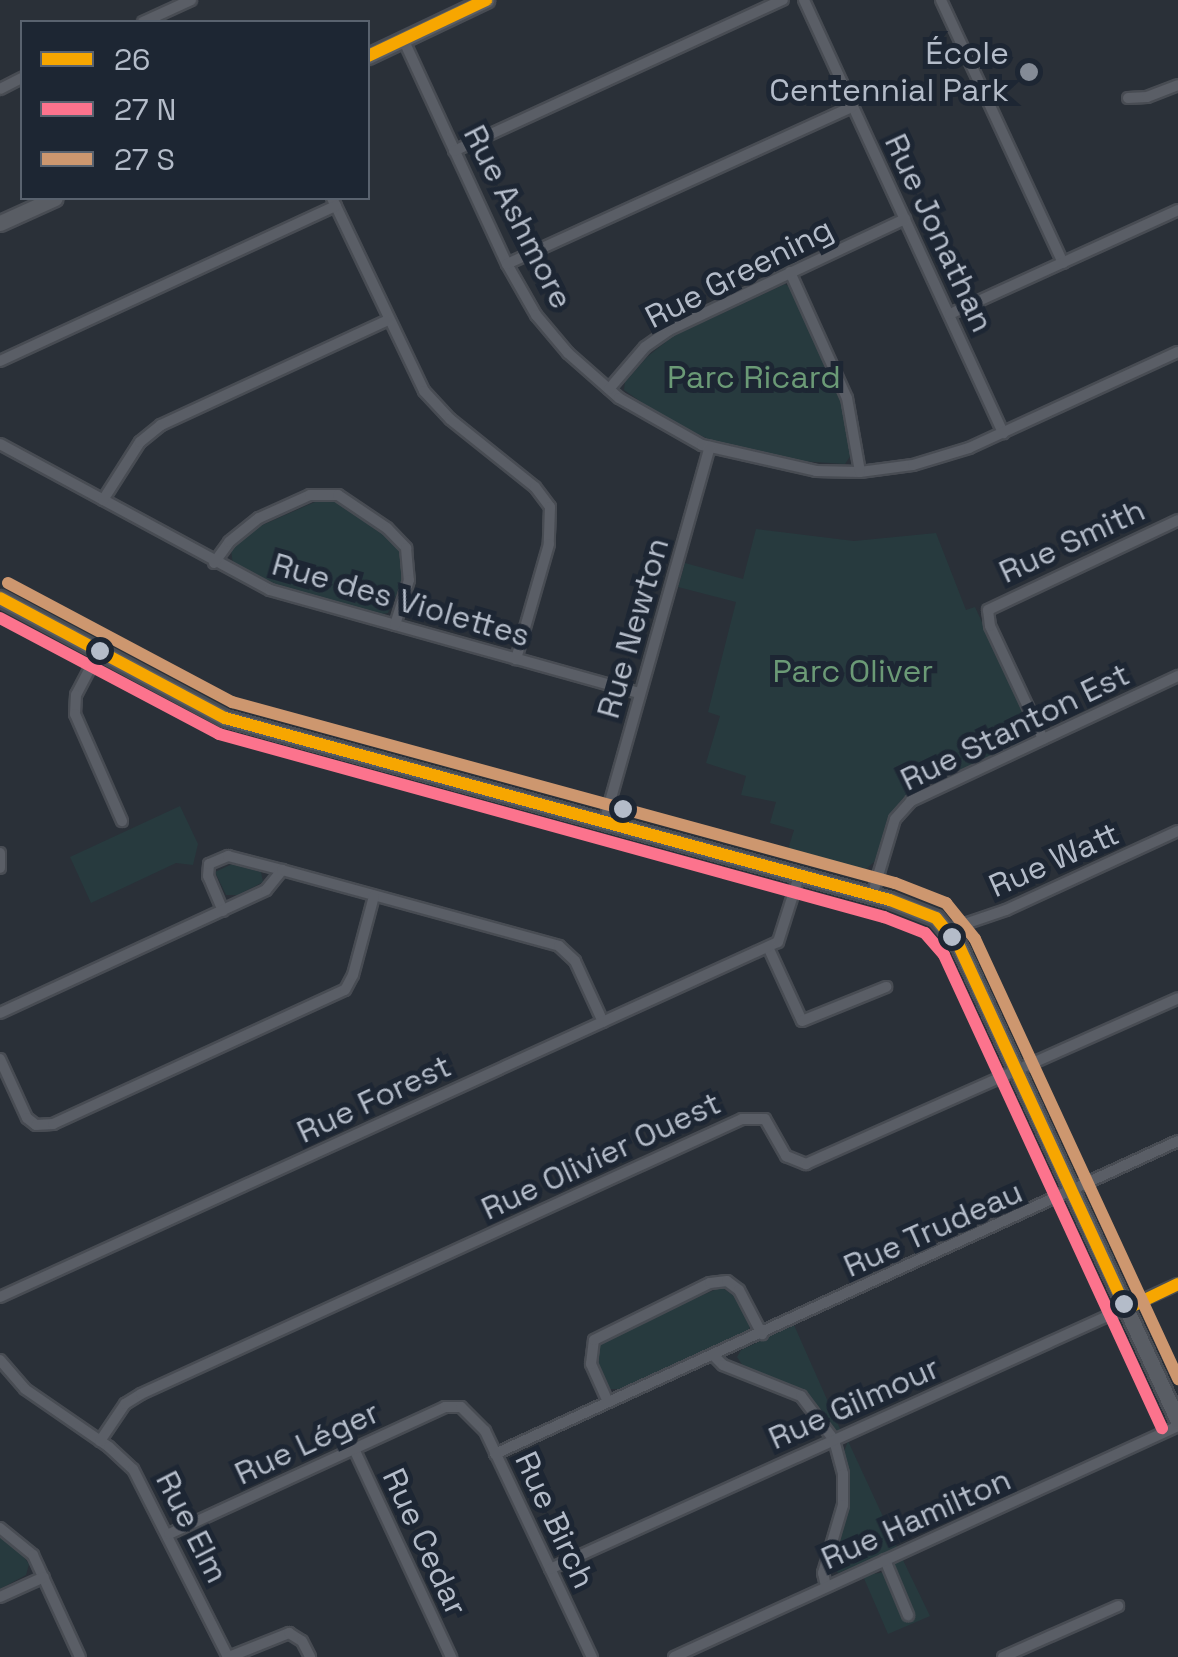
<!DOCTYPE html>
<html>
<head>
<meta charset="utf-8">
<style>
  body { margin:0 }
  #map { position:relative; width:1178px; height:1657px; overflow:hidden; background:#2a3038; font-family:"Space Grotesk",sans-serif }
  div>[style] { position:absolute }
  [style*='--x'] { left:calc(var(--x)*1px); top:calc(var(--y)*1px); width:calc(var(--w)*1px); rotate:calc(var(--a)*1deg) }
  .green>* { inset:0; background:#273a3e }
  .roads { filter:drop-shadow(2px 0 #484c53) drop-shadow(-2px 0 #484c53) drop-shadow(0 2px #484c53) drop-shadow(0 -2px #484c53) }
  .street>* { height:10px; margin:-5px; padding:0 5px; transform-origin:5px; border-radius:5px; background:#5a5e66 }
  .secondary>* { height:15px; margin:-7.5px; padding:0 7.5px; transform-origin:7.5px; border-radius:7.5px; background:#595d64 }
  .bus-1>* { height:12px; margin:-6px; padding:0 6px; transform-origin:6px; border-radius:6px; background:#f7a600 }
  .bus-2>* { height:12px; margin:-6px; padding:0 6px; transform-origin:6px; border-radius:6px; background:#fc738d }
  .bus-3>* { height:12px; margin:-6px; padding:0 6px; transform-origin:6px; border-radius:6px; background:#cd976f }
  .dots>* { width:28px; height:28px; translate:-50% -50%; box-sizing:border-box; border:5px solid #1d2633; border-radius:50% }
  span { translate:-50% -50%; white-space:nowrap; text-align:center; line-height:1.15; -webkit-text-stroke:10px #1d2633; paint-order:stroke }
  .poi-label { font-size:32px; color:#b4bcc9 }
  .right { translate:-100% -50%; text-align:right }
  .street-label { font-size:32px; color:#b4bcc9 }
  .park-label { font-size:32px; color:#6b9a76 }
  .legend { position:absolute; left:20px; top:20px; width:350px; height:180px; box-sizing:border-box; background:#1d2633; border:2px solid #59626f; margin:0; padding:12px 18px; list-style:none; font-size:30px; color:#b4bcc9 }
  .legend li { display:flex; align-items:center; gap:20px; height:50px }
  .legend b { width:50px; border:2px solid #59626f }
</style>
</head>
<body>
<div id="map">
  <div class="green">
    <div style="clip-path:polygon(785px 284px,794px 290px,844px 403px,853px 452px,845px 464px,799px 461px,710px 440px,664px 418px,624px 390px,625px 382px,647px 357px,673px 336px)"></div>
    <div style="clip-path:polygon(324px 498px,344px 504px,388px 534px,401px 552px,404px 579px,388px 613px,377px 615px,292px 591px,233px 565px,231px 549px,249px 531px)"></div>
    <div style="clip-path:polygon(756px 529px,854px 541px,936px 533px,966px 610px,975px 607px,1029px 723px,1028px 732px,1018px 743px,900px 802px,874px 862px,858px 876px,785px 859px,794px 830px,770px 823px,776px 802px,741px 795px,746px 776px,706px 763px,720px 716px,708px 712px,736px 602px,678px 587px,685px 563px,743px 579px)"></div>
    <div style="clip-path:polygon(180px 806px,198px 844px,193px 865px,176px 863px,91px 903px,70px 857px)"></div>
    <div style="clip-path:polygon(232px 864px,261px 872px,263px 882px,238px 895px,226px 895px,215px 872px)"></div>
    <div style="clip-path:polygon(721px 1287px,738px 1298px,750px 1322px,749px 1332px,624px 1389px,610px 1389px,597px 1364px,600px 1341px)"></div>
    <div style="clip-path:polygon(794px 1325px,841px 1431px,836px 1433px,806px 1394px,743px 1366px,737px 1357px,741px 1350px)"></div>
    <div style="clip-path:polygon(848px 1441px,898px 1549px,838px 1573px,831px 1561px,848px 1505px,843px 1454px)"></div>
    <div style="clip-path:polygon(0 1537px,19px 1550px,29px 1564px,26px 1575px,0 1589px)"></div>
    <div style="clip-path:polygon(902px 1558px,930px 1616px,888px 1634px,863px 1576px,884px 1572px,903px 1616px,893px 1565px)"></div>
  </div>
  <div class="roads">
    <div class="street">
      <div style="--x:804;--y:0;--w:477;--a:65.3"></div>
      <div style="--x:941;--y:0;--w:290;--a:65.1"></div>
      <div style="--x:143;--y:22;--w:53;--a:-24.6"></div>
      <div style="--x:403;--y:39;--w:248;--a:65.2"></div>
      <div style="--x:507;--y:264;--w:59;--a:60.4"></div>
      <div style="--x:536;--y:315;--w:50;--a:49.9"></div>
      <div style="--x:568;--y:353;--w:68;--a:41.4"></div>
      <div style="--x:619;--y:398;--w:95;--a:29.5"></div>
      <div style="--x:702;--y:445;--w:117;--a:12.8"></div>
      <div style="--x:816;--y:471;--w:44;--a:1.3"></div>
      <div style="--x:860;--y:472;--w:53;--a:-7.5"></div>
      <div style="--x:913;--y:465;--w:59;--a:-16.9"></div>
      <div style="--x:969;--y:448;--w:230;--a:-24.7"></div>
      <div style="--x:0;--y:89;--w:25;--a:-27"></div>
      <div style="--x:1128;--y:98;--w:19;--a:-3"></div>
      <div style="--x:1147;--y:97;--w:33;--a:-21"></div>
      <div style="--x:454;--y:151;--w:362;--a:-24.7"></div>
      <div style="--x:332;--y:198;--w:214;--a:64.5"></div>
      <div style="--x:424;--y:391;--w:38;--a:47"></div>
      <div style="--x:450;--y:419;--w:109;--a:38.7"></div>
      <div style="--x:535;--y:487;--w:25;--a:53"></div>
      <div style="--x:550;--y:507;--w:37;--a:92"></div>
      <div style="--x:549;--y:544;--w:120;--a:106"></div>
      <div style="--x:507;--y:264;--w:379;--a:-24.5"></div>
      <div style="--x:790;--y:272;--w:138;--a:65.7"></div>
      <div style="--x:847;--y:398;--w:75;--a:80"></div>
      <div style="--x:950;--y:314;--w:251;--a:-24.5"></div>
      <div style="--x:0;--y:361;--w:370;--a:-24.8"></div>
      <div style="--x:609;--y:389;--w:55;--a:-49.4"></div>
      <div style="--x:645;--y:347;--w:29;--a:-35"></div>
      <div style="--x:669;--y:330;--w:261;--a:-25.2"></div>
      <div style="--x:0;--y:444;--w:307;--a:28.4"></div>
      <div style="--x:270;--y:590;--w:384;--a:15.6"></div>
      <div style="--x:103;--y:500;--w:69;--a:-57.5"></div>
      <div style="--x:140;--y:442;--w:27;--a:-39"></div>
      <div style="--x:161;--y:425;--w:250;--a:-24.8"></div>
      <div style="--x:214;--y:563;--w:26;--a:-54"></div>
      <div style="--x:229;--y:542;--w:38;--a:-39"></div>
      <div style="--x:259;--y:518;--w:56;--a:-24.3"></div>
      <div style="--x:310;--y:495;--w:28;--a:0"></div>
      <div style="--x:338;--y:495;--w:59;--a:34"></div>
      <div style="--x:387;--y:528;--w:28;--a:46"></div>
      <div style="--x:406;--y:548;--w:32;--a:85"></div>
      <div style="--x:409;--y:580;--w:47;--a:107.3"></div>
      <div style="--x:98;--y:653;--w:47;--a:117.6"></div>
      <div style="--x:76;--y:695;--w:19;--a:93"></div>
      <div style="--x:75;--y:714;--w:117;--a:66.3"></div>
      <div style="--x:1043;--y:739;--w:125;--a:-115.1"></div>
      <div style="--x:990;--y:626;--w:16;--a:-97"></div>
      <div style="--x:988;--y:610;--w:210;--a:-25.3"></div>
      <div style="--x:604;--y:823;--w:391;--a:-74.3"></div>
      <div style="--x:0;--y:853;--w:15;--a:90"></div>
      <div style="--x:872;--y:896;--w:80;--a:-73.4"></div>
      <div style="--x:895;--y:819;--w:24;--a:-48"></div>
      <div style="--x:911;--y:801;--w:295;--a:-25.1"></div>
      <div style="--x:223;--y:911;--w:38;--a:-113"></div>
      <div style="--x:208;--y:876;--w:12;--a:-85"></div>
      <div style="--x:209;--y:864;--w:21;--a:-23"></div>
      <div style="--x:228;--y:856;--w:56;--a:14.5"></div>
      <div style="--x:950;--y:929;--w:59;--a:-18.7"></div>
      <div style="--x:1006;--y:910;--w:189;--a:-24.7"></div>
      <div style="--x:768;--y:947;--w:81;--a:65.3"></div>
      <div style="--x:802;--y:1021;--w:91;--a:-22"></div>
      <div style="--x:0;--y:1013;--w:293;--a:-24.8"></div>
      <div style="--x:266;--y:890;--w:26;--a:-51"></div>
      <div style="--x:282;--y:870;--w:287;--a:15.3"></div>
      <div style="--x:559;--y:946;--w:22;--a:43"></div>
      <div style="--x:575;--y:961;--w:67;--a:65.3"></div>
      <div style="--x:0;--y:1059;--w:65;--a:65.4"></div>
      <div style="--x:27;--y:1118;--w:11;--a:38"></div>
      <div style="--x:36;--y:1125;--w:17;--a:-3"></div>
      <div style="--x:53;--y:1124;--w:321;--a:-24.7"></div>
      <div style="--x:345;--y:990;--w:17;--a:-62"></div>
      <div style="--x:353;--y:975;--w:82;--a:-75.1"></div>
      <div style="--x:0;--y:1297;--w:855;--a:-24.53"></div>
      <div style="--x:778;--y:942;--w:69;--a:-72.3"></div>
      <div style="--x:713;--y:1355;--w:14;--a:45"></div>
      <div style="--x:723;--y:1365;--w:84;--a:21.7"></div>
      <div style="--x:801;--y:1396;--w:55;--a:53.1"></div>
      <div style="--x:834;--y:1440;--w:35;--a:75"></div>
      <div style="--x:843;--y:1474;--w:31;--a:90"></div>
      <div style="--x:843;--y:1505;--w:71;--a:106.4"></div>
      <div style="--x:823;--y:1573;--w:13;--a:77"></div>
      <div style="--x:0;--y:1360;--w:38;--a:49"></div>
      <div style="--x:25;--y:1389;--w:102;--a:34.6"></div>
      <div style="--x:109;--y:1447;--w:33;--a:43"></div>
      <div style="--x:133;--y:1469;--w:211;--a:63.2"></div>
      <div style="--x:608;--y:1402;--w:42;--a:-114.1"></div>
      <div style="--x:591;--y:1364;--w:24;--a:-83"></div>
      <div style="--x:594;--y:1340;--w:129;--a:-26.2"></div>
      <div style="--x:710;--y:1283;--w:17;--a:-7"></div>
      <div style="--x:727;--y:1281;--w:15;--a:37"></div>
      <div style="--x:739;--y:1290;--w:50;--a:62.4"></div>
      <div style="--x:100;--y:1441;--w:45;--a:-56"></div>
      <div style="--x:125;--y:1404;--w:19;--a:-32"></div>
      <div style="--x:141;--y:1394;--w:661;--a:-24.59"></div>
      <div style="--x:742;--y:1119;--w:23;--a:0"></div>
      <div style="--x:765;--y:1119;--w:43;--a:60.4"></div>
      <div style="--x:786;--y:1156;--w:22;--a:22"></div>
      <div style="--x:806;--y:1164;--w:407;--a:-24"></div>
      <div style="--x:354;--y:1449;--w:230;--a:65"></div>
      <div style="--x:495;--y:1454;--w:751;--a:-24.62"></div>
      <div style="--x:0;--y:1528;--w:43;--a:39.3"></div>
      <div style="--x:33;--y:1555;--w:112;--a:65.3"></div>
      <div style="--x:169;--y:1534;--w:304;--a:-24.7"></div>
      <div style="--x:445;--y:1407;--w:16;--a:0"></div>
      <div style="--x:461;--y:1407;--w:34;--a:45"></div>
      <div style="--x:485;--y:1431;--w:250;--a:64.7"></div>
      <div style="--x:885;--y:1560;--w:60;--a:67.3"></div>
      <div style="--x:550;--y:1569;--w:690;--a:-24.41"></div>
      <div style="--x:0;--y:1597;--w:48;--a:-24.4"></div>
      <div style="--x:229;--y:1657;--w:65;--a:-21.8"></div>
      <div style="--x:289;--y:1633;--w:15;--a:32"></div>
      <div style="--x:302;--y:1641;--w:18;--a:63"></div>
      <div style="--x:674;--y:1657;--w:554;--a:-24.62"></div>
      <div style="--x:1003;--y:1657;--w:126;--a:-23.9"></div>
    </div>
    <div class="secondary">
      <div style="--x:368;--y:56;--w:131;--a:-25.4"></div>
      <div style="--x:0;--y:223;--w:60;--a:-24.4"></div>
      <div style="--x:0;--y:598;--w:255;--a:28.1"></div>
      <div style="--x:225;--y:718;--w:689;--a:15.31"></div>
      <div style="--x:890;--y:900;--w:49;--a:21.4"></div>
      <div style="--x:936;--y:918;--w:36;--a:51"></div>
      <div style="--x:959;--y:946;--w:523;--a:65.25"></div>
    </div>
  </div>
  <div class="bus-1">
    <div style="--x:368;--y:56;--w:131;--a:-25.4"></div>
    <div style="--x:0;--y:598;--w:255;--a:28.1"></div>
    <div style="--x:225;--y:718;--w:689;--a:15.31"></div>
    <div style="--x:890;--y:900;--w:49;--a:21.4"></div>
    <div style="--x:936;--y:918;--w:36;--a:51"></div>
    <div style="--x:959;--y:946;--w:400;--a:65.3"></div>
    <div style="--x:1126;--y:1309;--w:58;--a:-25.7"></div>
  </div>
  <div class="bus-2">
    <div style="--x:0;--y:618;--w:248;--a:27.9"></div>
    <div style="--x:219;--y:734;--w:690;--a:15.39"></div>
    <div style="--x:884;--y:917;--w:44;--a:21.3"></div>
    <div style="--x:925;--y:933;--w:29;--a:49"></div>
    <div style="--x:944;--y:955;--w:521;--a:65.26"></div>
  </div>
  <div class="bus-3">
    <div style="--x:8;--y:583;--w:254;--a:28"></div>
    <div style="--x:232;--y:702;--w:687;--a:15.27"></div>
    <div style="--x:895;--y:883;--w:55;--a:21.4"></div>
    <div style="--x:946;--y:903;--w:46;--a:51.1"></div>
    <div style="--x:975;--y:939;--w:485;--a:65.2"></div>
  </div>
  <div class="dots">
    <div style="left:1029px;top:72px;background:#848b96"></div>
    <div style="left:100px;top:651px;background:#b4bcc9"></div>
    <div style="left:623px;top:809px;background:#b4bcc9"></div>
    <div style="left:952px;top:937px;background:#b4bcc9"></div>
    <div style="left:1124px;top:1304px;background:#b4bcc9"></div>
  </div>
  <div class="poi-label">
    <span class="right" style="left:1009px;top:72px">École<br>Centennial Park</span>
  </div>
  <div class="street-label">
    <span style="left:518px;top:217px;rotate:63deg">Rue Ashmore</span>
    <span style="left:939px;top:233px;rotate:65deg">Rue Jonathan</span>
    <span style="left:739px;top:273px;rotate:-27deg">Rue Greening</span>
    <span style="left:1072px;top:541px;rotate:-25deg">Rue Smith</span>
    <span style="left:401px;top:600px;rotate:16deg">Rue des Violettes</span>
    <span style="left:633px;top:628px;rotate:-74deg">Rue Newton</span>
    <span style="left:1015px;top:727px;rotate:-26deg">Rue Stanton Est</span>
    <span style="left:1054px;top:860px;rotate:-24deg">Rue Watt</span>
    <span style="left:374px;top:1099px;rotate:-25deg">Rue Forest</span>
    <span style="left:601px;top:1156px;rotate:-25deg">Rue Olivier Ouest</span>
    <span style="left:933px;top:1229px;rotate:-24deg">Rue Trudeau</span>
    <span style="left:854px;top:1403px;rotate:-24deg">Rue Gilmour</span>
    <span style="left:307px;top:1443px;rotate:-25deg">Rue Léger</span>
    <span style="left:916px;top:1519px;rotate:-24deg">Rue Hamilton</span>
    <span style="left:555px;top:1520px;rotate:65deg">Rue Birch</span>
    <span style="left:192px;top:1527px;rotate:63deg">Rue Elm</span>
    <span style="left:425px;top:1542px;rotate:65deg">Rue Cedar</span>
  </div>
  <div class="park-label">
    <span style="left:754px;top:377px">Parc Ricard</span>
    <span style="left:853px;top:671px">Parc Oliver</span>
  </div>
  <ul class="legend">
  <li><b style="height:12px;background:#f7a600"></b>26</li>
  <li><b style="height:12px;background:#fc738d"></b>27 N</li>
  <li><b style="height:12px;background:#cd976f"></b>27 S</li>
  </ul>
</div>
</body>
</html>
